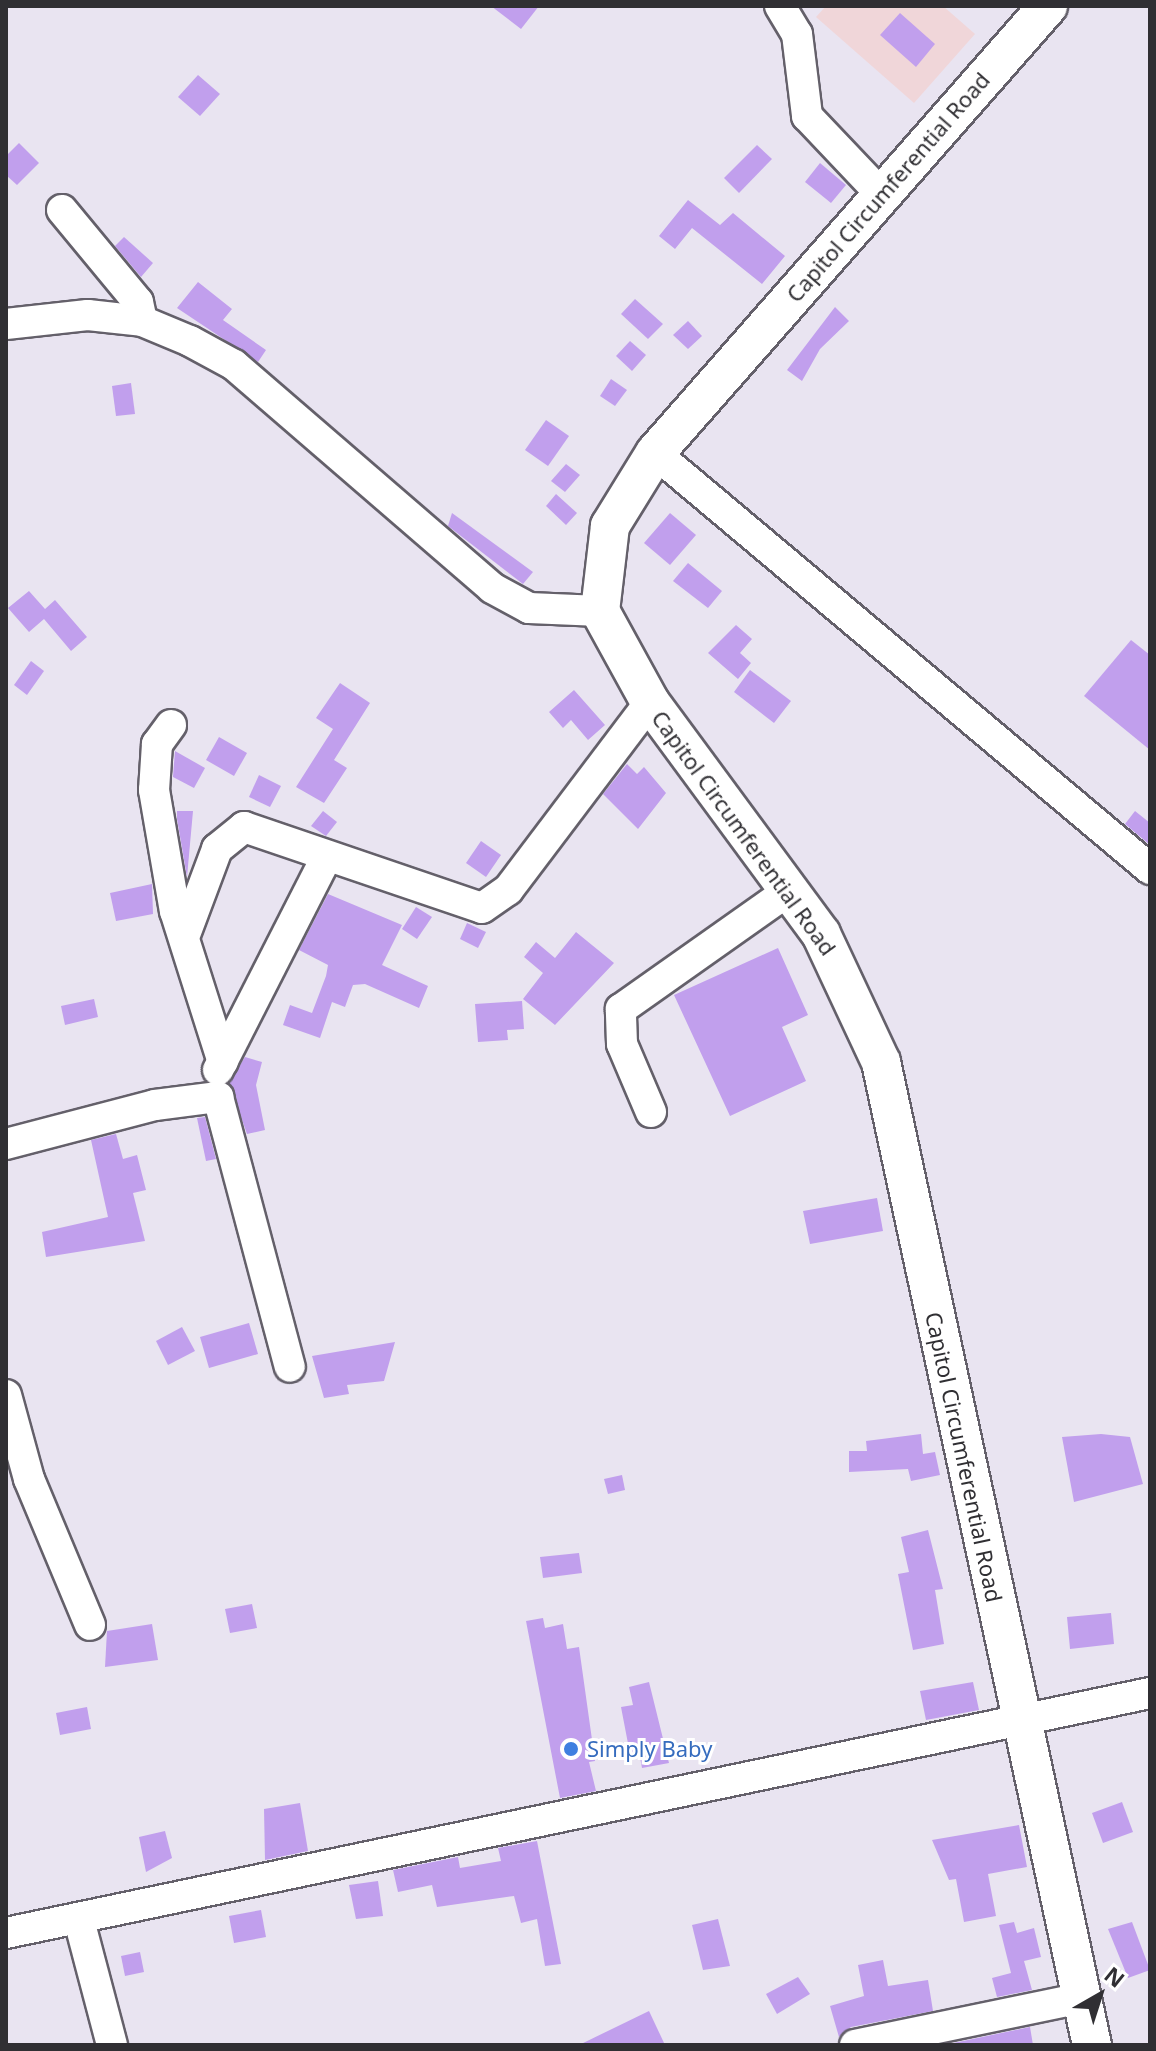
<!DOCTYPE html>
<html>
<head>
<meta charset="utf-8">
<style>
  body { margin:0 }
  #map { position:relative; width:1156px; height:2051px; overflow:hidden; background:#e9e4f1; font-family:"Noto Sans",sans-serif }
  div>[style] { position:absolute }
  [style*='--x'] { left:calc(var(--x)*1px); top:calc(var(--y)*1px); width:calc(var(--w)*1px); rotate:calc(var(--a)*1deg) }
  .commercial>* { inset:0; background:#f0d6d9 }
  .building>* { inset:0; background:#c19fed }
  .roads { filter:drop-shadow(2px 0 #64606a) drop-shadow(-2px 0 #64606a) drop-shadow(0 2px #64606a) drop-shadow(0 -2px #64606a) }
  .minor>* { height:30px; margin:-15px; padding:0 15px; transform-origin:15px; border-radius:15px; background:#fff }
  .major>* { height:38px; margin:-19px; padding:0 19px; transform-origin:19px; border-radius:19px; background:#fff }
  .dots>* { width:22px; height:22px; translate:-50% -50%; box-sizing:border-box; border:4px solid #fff; border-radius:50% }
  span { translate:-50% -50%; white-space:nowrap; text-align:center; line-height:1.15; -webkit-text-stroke:6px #fff; paint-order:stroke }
  .street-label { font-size:22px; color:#302f33 }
  .shop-label { font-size:22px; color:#366cbe }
  .left { translate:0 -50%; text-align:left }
  .frame { position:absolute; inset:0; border:8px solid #302f33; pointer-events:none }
  .north { position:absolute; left:1060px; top:1955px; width:80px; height:80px; -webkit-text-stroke:6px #fff; paint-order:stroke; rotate:39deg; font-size:22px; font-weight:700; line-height:32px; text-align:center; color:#302f33 }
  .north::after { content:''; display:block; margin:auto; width:28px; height:36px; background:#302f33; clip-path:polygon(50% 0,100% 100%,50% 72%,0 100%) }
</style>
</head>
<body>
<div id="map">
  <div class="commercial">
    <div style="clip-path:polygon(826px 6px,943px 6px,975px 34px,914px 103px,816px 17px)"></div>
  </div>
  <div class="building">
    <div style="clip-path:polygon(491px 6px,539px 6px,521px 29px)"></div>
    <div style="clip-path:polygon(900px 13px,935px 44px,916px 67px,880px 35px)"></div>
    <div style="clip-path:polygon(198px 75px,220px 94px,200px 116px,178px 97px)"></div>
    <div style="clip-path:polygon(19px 143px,39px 163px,17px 185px,6px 175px,6px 156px)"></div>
    <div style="clip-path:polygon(757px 145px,772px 159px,739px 193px,724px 178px)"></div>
    <div style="clip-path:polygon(820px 163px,846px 185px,831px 203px,805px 182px)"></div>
    <div style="clip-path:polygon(688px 200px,720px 225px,733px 213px,785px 256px,762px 284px,692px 228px,675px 249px,659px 236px)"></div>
    <div style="clip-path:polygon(124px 237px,153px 263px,141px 277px,115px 246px)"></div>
    <div style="clip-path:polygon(198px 282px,232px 309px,223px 320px,266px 350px,258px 362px,177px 308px)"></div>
    <div style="clip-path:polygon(635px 299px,663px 324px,648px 339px,621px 314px)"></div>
    <div style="clip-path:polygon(835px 307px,849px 321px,820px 349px,802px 381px,787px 370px)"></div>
    <div style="clip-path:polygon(688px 321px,702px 336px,688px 349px,673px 335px)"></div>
    <div style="clip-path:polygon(630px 341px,646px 355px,632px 371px,616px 356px)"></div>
    <div style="clip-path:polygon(611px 379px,627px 390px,615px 406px,600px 396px)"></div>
    <div style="clip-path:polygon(131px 383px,135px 414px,116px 416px,112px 386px)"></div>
    <div style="clip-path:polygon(546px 420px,569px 436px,548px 466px,525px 450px)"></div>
    <div style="clip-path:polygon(566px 464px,580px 475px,565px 492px,551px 481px)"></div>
    <div style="clip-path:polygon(556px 494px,577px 513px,566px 525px,546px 506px)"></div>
    <div style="clip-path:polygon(452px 513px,533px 572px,523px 584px,448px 526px)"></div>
    <div style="clip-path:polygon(670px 513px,696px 535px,670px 565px,644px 543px)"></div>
    <div style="clip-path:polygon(688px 563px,722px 591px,708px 608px,673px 581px)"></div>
    <div style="clip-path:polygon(29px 591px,45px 609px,55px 600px,87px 637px,71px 651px,44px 619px,29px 632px,8px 608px)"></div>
    <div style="clip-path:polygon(736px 625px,752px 639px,740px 653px,751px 663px,738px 679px,708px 653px)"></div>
    <div style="clip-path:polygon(1131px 640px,1150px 655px,1150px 750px,1084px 696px)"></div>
    <div style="clip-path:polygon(31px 661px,44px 671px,27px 695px,14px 685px)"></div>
    <div style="clip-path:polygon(750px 670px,791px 701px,774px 723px,734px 692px)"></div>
    <div style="clip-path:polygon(340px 683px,370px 703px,334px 760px,347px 768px,324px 803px,296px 787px,333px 729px,316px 718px)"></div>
    <div style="clip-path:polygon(574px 690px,605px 725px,588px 740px,571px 720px,563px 728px,549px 712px)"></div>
    <div style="clip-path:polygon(219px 737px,247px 753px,234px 776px,206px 760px)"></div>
    <div style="clip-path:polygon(175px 751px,205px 768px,194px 788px,173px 777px)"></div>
    <div style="clip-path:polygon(627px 764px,637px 774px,644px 767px,666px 793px,638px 829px,603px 794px)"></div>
    <div style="clip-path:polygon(259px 775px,281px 786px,270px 807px,249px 797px)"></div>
    <div style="clip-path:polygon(177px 811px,193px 811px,187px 877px,177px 819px)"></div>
    <div style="clip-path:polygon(323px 811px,337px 822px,326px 836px,311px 826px)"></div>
    <div style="clip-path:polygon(1135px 811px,1150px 823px,1150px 845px,1125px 824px)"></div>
    <div style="clip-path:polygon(481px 841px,501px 855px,486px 877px,466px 863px)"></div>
    <div style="clip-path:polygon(152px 884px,153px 914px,116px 921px,110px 893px)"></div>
    <div style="clip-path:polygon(328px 894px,402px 925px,382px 965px,428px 986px,419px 1008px,365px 984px,353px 985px,345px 1007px,332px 1002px,320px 1038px,283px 1025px,290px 1005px,312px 1013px,326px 976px,328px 965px,299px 950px)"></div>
    <div style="clip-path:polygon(416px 907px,432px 917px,417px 939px,402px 929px)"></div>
    <div style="clip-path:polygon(467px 923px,486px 932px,478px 948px,460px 939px)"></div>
    <div style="clip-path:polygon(576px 932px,614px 963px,555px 1025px,523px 999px,543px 973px,524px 957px,536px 942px,555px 958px)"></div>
    <div style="clip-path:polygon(778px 948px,808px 1015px,782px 1027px,806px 1081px,730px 1116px,674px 995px)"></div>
    <div style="clip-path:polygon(94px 999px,98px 1017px,65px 1025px,61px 1006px)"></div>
    <div style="clip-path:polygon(522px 1001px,524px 1029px,507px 1030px,508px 1040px,478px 1042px,475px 1004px)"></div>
    <div style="clip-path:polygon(245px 1057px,262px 1062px,256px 1085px,265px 1130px,247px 1134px,229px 1083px)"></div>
    <div style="clip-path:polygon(205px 1117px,216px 1159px,206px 1161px,197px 1118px)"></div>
    <div style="clip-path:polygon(116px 1134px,123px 1159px,137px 1155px,146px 1190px,133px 1193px,145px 1241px,46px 1257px,42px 1232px,108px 1217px,91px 1140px)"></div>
    <div style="clip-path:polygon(877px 1198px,883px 1231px,810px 1244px,803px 1211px)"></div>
    <div style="clip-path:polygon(249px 1323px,258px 1354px,209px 1368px,200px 1337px)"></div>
    <div style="clip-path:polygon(182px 1327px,195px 1351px,168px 1365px,156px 1341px)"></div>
    <div style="clip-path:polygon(395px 1342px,384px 1381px,347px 1385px,349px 1394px,324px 1398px,312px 1356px)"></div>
    <div style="clip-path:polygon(921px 1434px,923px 1454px,935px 1452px,940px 1475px,911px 1481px,908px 1469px,849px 1472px,849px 1451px,867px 1451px,866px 1441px)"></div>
    <div style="clip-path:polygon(1101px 1434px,1130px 1437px,1143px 1484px,1074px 1502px,1062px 1437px)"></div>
    <div style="clip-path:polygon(622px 1475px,625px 1490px,608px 1494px,604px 1479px)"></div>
    <div style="clip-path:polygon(928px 1530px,943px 1589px,935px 1590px,944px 1644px,913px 1650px,898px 1574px,909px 1572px,901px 1537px)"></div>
    <div style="clip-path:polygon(579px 1553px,582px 1573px,543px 1578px,540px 1557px)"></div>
    <div style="clip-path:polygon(252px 1604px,257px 1628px,230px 1633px,225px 1609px)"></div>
    <div style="clip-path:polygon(1111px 1613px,1114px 1644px,1070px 1649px,1067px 1617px)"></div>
    <div style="clip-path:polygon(543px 1618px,545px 1628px,563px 1624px,567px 1649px,579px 1647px,595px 1761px,589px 1762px,596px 1791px,560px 1798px,526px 1621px)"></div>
    <div style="clip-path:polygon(152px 1624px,158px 1660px,105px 1667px,107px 1631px)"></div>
    <div style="clip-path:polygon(649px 1682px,669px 1763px,642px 1768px,639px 1752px,630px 1754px,621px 1707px,633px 1705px,629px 1687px)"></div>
    <div style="clip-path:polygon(973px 1682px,979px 1710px,926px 1720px,920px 1691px)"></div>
    <div style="clip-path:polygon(87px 1707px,91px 1729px,60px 1735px,56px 1713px)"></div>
    <div style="clip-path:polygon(1122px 1802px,1133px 1832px,1103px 1843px,1092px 1813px)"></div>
    <div style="clip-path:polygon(300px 1803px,308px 1851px,265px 1860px,264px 1809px)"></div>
    <div style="clip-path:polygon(1019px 1825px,1027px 1867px,988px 1874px,996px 1916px,964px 1922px,956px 1879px,949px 1880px,932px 1840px)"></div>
    <div style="clip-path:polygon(165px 1831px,172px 1858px,146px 1872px,139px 1837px)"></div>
    <div style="clip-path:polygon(537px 1841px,561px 1964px,545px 1966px,537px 1919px,521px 1923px,514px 1896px,437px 1907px,432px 1885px,398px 1892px,393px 1870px,458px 1857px,460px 1868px,501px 1861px,498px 1848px)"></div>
    <div style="clip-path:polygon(378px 1881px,383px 1916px,356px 1919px,349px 1885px)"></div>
    <div style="clip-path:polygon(261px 1910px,266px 1937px,234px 1943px,229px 1916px)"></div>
    <div style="clip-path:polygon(718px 1919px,730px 1966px,703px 1970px,692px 1925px)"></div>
    <div style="clip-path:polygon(1014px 1922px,1017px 1933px,1034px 1928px,1041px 1957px,1024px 1961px,1032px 1990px,997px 1997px,992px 1978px,1011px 1973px,999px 1925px)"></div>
    <div style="clip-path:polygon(1132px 1922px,1150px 1970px,1128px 1978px,1108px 1929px)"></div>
    <div style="clip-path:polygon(140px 1952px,144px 1972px,125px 1976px,121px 1956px)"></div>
    <div style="clip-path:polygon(883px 1960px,888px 1986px,928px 1980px,933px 2011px,851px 2027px,839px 2037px,830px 2006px,864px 1996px,858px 1965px)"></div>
    <div style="clip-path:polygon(798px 1977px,810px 1994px,777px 2014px,766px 1994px)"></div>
    <div style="clip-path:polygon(649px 2011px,665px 2045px,579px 2045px)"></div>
    <div style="clip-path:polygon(1030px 2027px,1033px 2045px,944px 2045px)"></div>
  </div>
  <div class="roads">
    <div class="minor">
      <div style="--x:780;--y:6;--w:33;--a:59"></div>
      <div style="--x:797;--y:34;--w:83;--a:83"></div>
      <div style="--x:807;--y:116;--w:109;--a:46.5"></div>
      <div style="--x:62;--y:210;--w:119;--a:50.4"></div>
      <div style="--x:138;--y:302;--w:19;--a:78"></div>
      <div style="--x:6;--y:324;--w:82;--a:-6.3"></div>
      <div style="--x:88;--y:315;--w:54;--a:6.3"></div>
      <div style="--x:142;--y:321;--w:52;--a:22.6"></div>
      <div style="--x:190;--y:341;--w:50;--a:28.6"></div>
      <div style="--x:234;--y:365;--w:341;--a:40.8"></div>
      <div style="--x:492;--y:588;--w:42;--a:28.4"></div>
      <div style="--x:529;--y:608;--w:71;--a:2.4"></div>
      <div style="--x:655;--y:453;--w:647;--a:40.04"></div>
      <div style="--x:171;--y:725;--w:24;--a:126"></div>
      <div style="--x:157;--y:744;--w:46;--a:93.7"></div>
      <div style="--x:154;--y:790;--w:123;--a:80.2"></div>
      <div style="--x:175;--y:911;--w:158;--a:72.4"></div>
      <div style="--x:186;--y:932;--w:89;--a:-69.5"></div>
      <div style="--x:217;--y:849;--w:35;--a:-39"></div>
      <div style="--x:244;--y:827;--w:251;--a:18.8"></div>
      <div style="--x:482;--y:908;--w:32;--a:-35"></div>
      <div style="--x:508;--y:890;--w:236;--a:-52.9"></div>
      <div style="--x:218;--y:1070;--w:238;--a:-63"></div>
      <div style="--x:651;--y:1112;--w:74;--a:-113.1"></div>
      <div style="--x:622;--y:1044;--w:35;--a:-92"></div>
      <div style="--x:621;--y:1009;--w:207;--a:-35.2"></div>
      <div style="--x:6;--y:1144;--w:154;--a:-14.7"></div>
      <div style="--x:155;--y:1105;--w:64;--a:-7.2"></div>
      <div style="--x:218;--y:1097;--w:279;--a:75.1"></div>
      <div style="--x:6;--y:1395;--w:87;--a:74.7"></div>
      <div style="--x:29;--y:1479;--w:158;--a:67.3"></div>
      <div style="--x:79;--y:1920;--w:129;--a:75.2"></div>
      <div style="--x:6;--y:1933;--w:1169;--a:-11.85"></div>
      <div style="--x:855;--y:2045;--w:232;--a:-11.7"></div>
    </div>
    <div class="major">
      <div style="--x:1048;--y:6;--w:595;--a:131.32"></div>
      <div style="--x:655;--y:453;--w:86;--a:121.7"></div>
      <div style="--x:610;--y:526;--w:86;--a:96.7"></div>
      <div style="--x:600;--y:611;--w:104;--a:61.2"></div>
      <div style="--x:650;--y:702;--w:288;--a:53.6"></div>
      <div style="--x:821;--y:934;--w:141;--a:64.9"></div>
      <div style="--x:881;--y:1062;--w:1005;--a:77.89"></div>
    </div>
  </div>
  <div class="dots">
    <div style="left:571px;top:1749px;background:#3f7fe0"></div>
  </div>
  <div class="street-label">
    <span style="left:888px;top:187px;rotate:-49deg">Capitol Circumferential Road</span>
    <span style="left:744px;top:833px;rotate:54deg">Capitol Circumferential Road</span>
    <span style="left:964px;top:1457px;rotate:78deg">Capitol Circumferential Road</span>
  </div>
  <div class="shop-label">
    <span class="left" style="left:587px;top:1749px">Simply Baby</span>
  </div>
  <div class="frame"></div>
  <div class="north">N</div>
</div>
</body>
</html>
